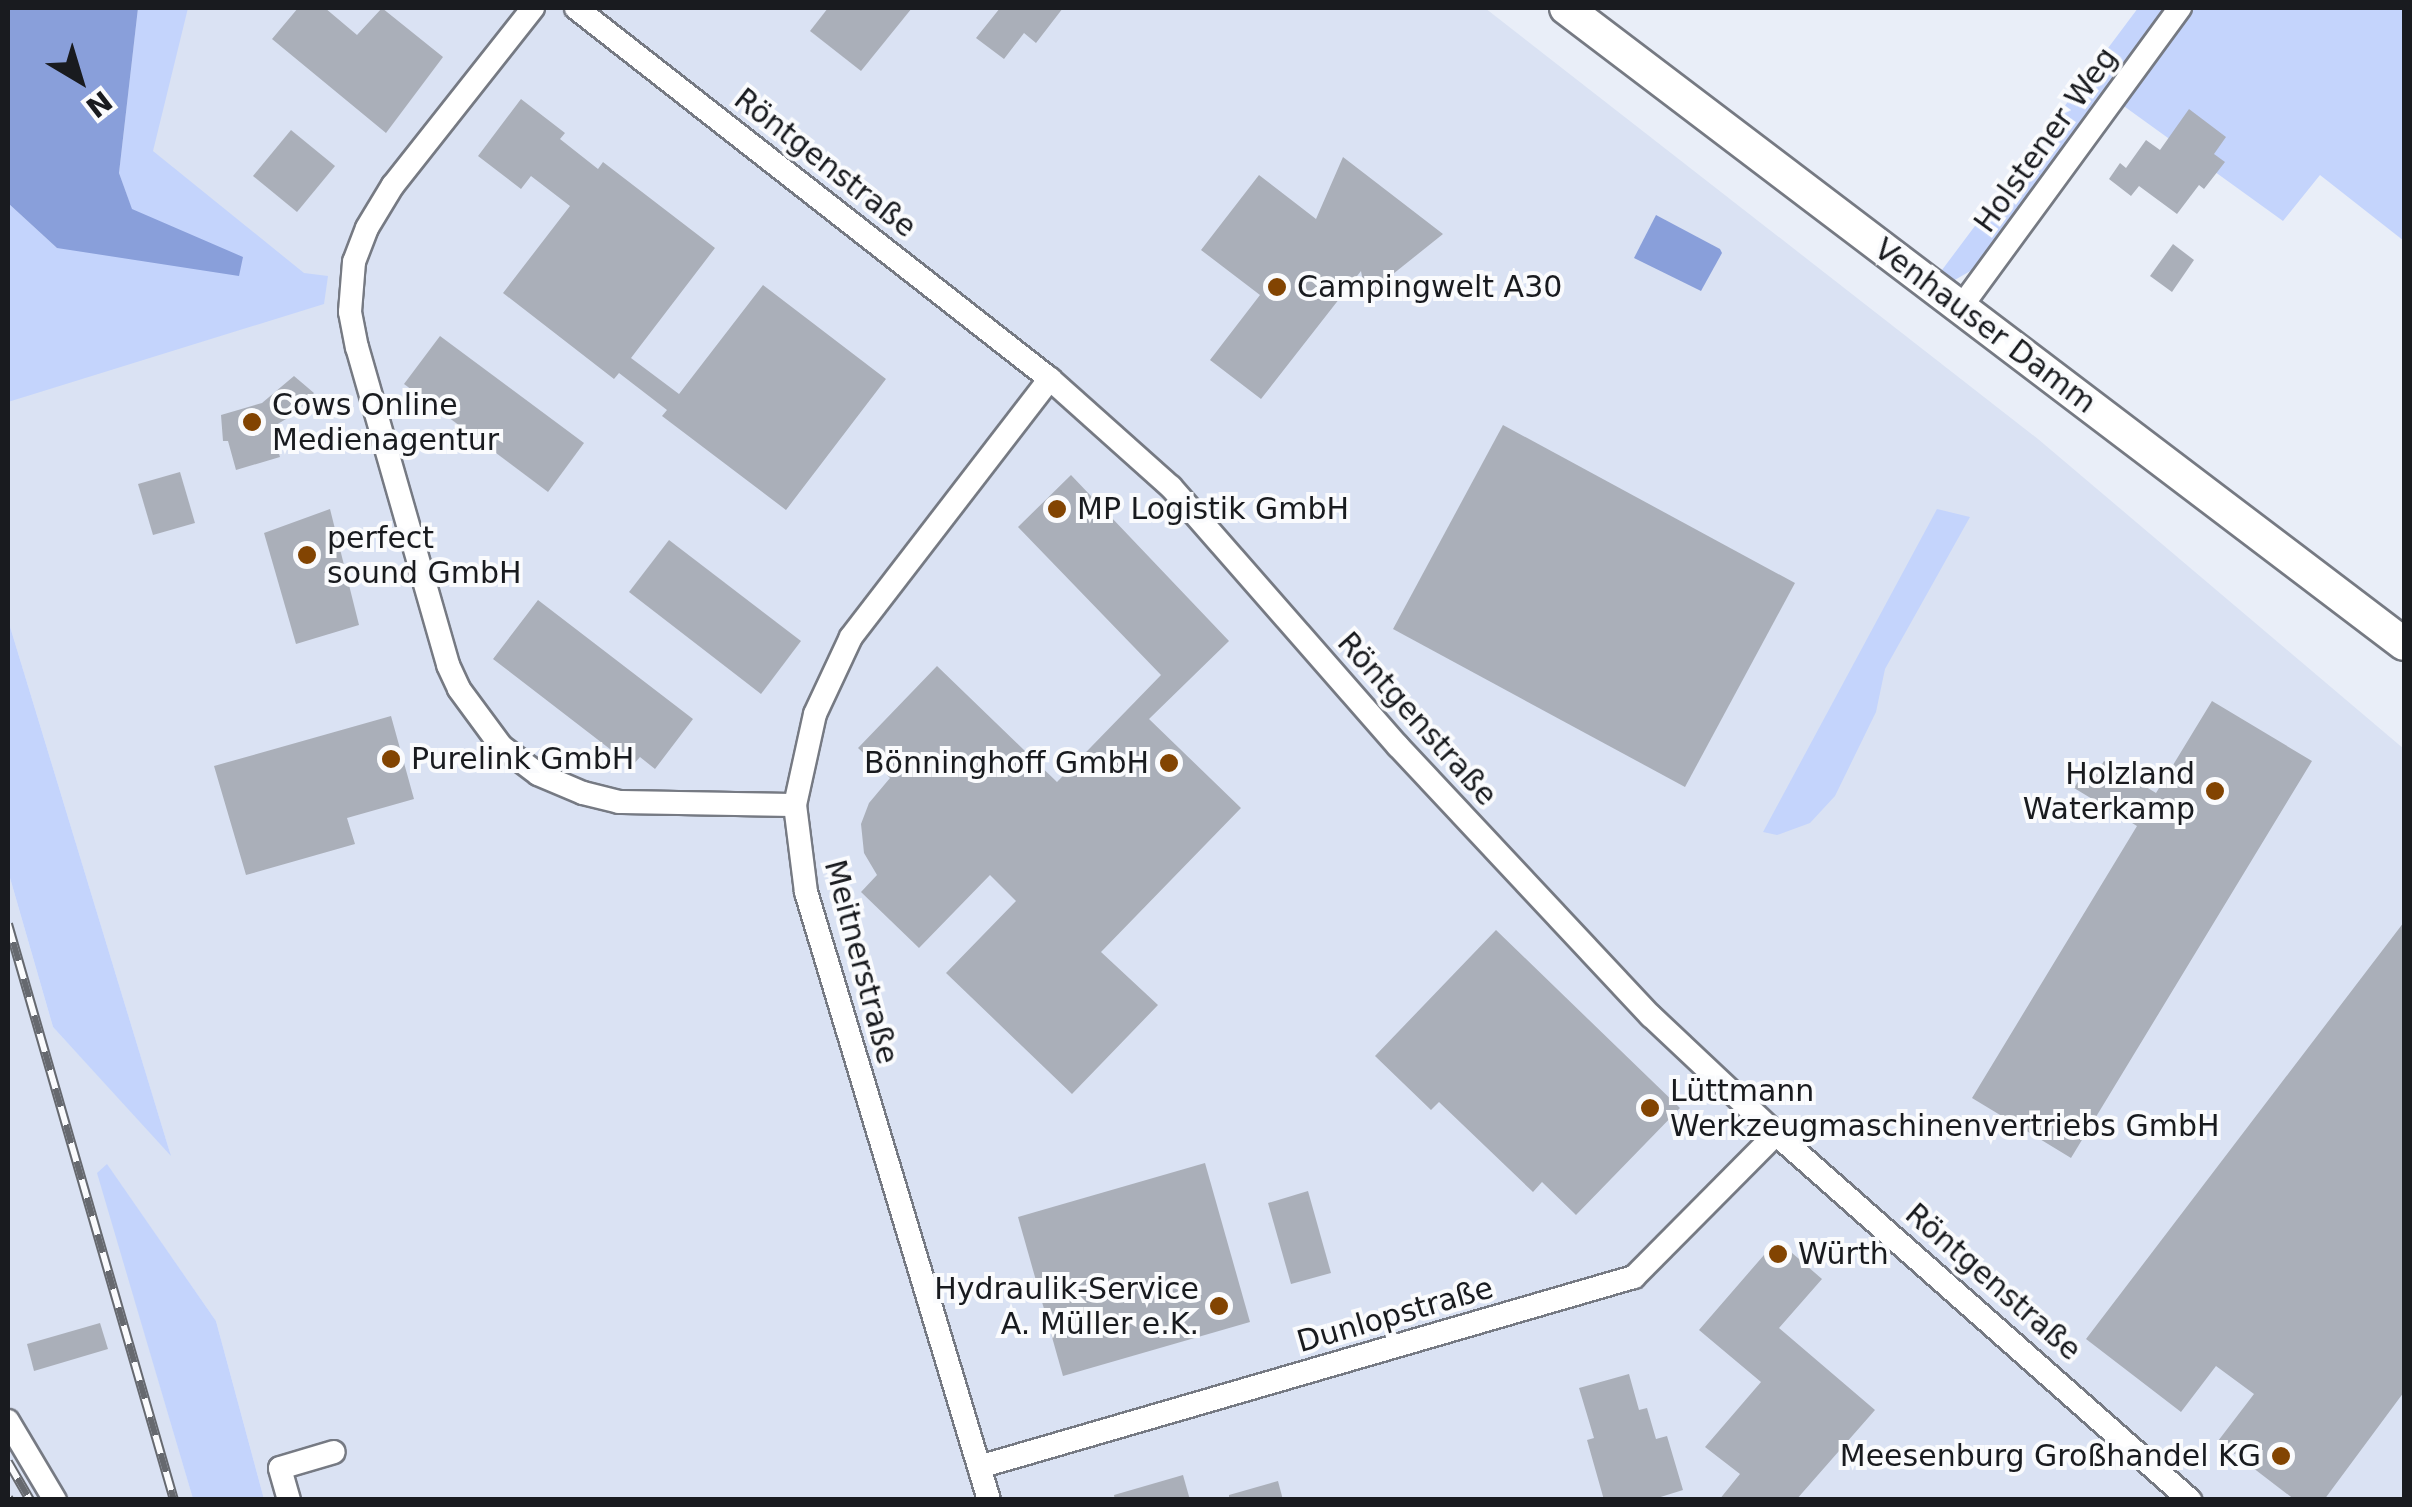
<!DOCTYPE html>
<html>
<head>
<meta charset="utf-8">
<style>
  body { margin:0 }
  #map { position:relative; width:2412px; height:1507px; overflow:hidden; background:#e9eef8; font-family:"DejaVu Sans",sans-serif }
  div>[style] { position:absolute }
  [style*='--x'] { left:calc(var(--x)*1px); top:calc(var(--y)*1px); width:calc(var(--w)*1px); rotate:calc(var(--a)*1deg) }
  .built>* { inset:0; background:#dae2f3 }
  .green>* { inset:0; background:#c4d4fc }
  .water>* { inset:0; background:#899fda }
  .building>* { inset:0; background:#aaafb9 }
  .roads { filter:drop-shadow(2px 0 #767a83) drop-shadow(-2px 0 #767a83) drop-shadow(0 2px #767a83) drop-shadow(0 -2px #767a83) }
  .minor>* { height:22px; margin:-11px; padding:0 11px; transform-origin:11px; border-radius:11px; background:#fff }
  .secondary>* { height:32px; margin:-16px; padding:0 16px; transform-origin:16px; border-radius:16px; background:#fff }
  .rail>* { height:10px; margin-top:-5px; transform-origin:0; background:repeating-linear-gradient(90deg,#fafbfd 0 19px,#66696f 0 38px); box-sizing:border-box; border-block:2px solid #66696f }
  .dots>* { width:28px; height:28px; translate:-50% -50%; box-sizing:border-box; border:5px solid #fafbfd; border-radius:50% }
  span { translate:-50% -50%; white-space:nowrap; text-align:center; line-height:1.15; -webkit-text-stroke:8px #fafbfd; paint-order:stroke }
  .street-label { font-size:30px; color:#191b1f }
  .poi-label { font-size:30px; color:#191b1f }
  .left { translate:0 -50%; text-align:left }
  .right { translate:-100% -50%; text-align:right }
  .frame { position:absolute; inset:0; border:10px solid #191b1f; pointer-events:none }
  .north { position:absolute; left:30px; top:30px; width:100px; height:100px; -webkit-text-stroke:8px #fafbfd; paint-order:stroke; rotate:142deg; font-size:28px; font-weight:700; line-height:40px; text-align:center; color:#191b1f }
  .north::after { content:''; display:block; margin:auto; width:35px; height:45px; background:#191b1f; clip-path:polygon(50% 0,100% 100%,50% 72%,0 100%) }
</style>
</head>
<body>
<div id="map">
  <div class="built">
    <div style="clip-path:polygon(8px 8px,1485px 8px,2038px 439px,2404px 749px,2404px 1499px,264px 1499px,216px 1321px,107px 1165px,98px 1173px,193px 1499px,8px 1499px,8px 871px,53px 1027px,170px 1153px,8px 620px)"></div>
  </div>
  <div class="green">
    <div style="clip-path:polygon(138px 8px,188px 8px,153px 151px,304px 273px,328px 276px,324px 304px,8px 402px,8px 203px,57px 248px,178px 232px,132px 210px,119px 173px)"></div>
    <div style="clip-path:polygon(2138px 8px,2404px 8px,2404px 241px,2320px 175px,2283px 221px,2114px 99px,1979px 266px,1953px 281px,1942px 270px)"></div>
    <div style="clip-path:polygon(1937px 509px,1970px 517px,1885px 669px,1876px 712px,1835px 796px,1810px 823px,1777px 835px,1763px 832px)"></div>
    <div style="clip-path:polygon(8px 620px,171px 1156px,53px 1027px,8px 871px)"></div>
    <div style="clip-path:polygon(107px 1164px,216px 1321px,264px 1499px,193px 1499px,97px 1173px)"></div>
  </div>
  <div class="water">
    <div style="clip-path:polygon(8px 8px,138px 8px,119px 173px,132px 209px,243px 257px,239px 276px,57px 248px,8px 203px)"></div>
    <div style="clip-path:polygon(1656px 215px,1720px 249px,1722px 253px,1701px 291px,1634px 258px)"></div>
  </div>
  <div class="building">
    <div style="clip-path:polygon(298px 8px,325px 8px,357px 35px,382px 8px,443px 57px,386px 133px,272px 39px)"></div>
    <div style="clip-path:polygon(828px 8px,912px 8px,861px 71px,810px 31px)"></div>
    <div style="clip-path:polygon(1000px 8px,1063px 8px,1036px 43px,1024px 33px,1004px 59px,976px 38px)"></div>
    <div style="clip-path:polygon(521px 99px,565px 133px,560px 139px,598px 169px,603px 162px,715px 248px,631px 358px,679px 394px,763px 285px,886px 379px,786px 510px,662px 416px,667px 410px,619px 373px,614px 379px,503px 293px,570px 206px,531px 176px,521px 189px,478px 156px)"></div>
    <div style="clip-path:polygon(2189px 109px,2226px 137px,2214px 154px,2225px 162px,2204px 189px,2199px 185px,2177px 214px,2139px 186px,2131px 196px,2109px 179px,2120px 163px,2126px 168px,2146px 140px,2160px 150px)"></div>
    <div style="clip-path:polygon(291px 130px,335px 166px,297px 212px,253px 176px)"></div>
    <div style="clip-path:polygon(1343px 157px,1443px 234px,1388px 278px,1367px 305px,1361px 271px,1261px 399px,1210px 360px,1260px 295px,1201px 250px,1259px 175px,1316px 219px)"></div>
    <div style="clip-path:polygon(2173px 244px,2194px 260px,2172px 292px,2150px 276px)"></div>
    <div style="clip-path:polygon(440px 336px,584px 443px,548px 492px,404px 384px)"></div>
    <div style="clip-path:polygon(294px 376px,314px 393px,296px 413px,271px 428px,280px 457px,236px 470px,228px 441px,223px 441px,221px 415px,262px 403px)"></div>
    <div style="clip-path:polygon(1503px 425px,1795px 583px,1685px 787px,1393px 629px)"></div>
    <div style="clip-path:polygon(180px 472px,195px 523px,153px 535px,138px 484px)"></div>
    <div style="clip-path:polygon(1071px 475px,1229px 641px,1149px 719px,1241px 808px,1101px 952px,1158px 1005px,1072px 1094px,946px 973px,1016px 901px,990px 875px,919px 948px,861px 892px,877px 875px,864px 853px,861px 824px,869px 803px,890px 778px,858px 748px,937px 666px,1057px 782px,1161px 675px,1018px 527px)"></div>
    <div style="clip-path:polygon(330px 509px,359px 625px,296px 644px,264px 533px)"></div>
    <div style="clip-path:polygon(669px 540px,801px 641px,761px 694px,629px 592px)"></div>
    <div style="clip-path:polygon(538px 600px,693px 719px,655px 769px,640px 757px,632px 766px,493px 659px)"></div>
    <div style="clip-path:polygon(2212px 701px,2312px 761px,2071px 1158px,1972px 1098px,2137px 826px,2074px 788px,2083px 774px,2096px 775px,2104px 761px,2156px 793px)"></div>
    <div style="clip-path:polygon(391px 716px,414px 799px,347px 818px,355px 844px,246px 875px,214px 766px)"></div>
    <div style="clip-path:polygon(2404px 922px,2404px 1392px,2324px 1500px,2295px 1500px,2218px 1441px,2254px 1394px,2216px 1366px,2181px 1412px,2086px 1339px)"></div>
    <div style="clip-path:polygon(1496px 930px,1680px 1108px,1576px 1215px,1542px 1182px,1533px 1192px,1439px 1102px,1431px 1110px,1375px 1056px)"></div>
    <div style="clip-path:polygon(1205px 1163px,1250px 1322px,1063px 1376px,1018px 1217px)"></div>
    <div style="clip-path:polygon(1308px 1191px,1331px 1273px,1291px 1284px,1268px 1203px)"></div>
    <div style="clip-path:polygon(1777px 1240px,1822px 1279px,1779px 1328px,1875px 1410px,1796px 1500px,1719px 1500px,1740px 1474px,1705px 1447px,1761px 1382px,1699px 1330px)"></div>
    <div style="clip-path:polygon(100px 1323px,108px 1349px,34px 1371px,27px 1344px)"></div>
    <div style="clip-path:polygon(1629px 1374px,1639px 1410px,1647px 1408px,1656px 1439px,1667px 1436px,1683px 1490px,1651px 1500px,1604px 1500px,1587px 1440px,1594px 1438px,1579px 1388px)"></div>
    <div style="clip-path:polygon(1183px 1475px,1190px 1500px,1115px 1500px,1114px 1495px)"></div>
    <div style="clip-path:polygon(1278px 1481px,1283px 1500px,1229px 1500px,1229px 1495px)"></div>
  </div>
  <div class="roads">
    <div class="minor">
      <div style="--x:533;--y:8;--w:226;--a:128.3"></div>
      <div style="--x:393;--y:185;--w:50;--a:121.2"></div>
      <div style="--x:367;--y:228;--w:36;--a:111"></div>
      <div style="--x:354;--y:262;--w:50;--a:94.6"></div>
      <div style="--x:350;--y:312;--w:36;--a:79"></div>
      <div style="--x:357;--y:347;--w:331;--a:74"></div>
      <div style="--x:448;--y:665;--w:26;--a:65"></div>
      <div style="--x:459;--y:689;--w:71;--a:53.6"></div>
      <div style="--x:501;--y:746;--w:46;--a:37.1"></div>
      <div style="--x:538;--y:774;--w:49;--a:22.9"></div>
      <div style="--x:583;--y:793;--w:37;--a:14"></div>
      <div style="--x:619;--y:802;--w:176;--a:1"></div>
      <div style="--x:576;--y:8;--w:602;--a:38.05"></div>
      <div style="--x:1050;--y:379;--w:162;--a:41.8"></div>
      <div style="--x:1171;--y:487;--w:344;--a:48.8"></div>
      <div style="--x:1398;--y:746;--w:370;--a:46.9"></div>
      <div style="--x:1651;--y:1016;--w:172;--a:43.3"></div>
      <div style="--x:1776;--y:1134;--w:553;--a:41.48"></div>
      <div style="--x:1961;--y:307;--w:371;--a:-53.8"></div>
      <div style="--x:8;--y:1421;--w:92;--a:59.3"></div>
      <div style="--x:979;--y:1467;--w:682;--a:-16.18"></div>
      <div style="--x:1634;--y:1277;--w:202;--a:-45.2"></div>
      <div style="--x:289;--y:1500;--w:33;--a:-106"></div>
      <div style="--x:280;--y:1468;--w:56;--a:-16.5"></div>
      <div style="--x:989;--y:1500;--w:635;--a:-106.75"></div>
      <div style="--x:806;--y:892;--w:88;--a:-97.2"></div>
      <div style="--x:795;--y:805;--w:93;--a:-77.6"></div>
      <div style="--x:815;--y:714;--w:85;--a:-64.9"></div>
      <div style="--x:851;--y:637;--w:326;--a:-52.4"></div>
    </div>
    <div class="secondary">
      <div style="--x:1566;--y:8;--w:1052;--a:37.2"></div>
    </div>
  </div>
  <div class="rail">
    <div style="--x:8;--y:924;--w:599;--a:73.92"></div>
    <div style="--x:8;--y:1462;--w:44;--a:59.9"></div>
    <div style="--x:8;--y:1497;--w:3;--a:72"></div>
  </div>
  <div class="dots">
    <div style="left:1277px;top:287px;background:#824402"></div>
    <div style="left:252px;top:422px;background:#824402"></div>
    <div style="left:1057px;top:509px;background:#824402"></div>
    <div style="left:307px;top:555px;background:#824402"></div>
    <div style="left:391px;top:759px;background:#824402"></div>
    <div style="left:1169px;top:763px;background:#824402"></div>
    <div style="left:2215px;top:791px;background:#824402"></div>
    <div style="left:1650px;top:1108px;background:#824402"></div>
    <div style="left:1778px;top:1254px;background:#824402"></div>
    <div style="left:1219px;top:1306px;background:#824402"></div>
    <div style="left:2281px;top:1456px;background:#824402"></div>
  </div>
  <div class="street-label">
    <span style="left:2046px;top:140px;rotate:-54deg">Holstener Weg</span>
    <span style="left:825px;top:163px;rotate:38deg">Röntgenstraße</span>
    <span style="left:1985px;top:326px;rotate:37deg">Venhauser Damm</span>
    <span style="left:1417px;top:719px;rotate:48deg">Röntgenstraße</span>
    <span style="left:861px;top:962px;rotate:75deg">Meitnerstraße</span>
    <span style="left:1993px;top:1282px;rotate:41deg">Röntgenstraße</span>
    <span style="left:1395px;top:1315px;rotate:-16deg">Dunlopstraße</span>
  </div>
  <div class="poi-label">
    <span class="left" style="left:1297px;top:287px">Campingwelt A30</span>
    <span class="left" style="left:272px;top:422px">Cows Online<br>Medienagentur</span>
    <span class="left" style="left:1077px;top:509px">MP Logistik GmbH</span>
    <span class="left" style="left:327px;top:555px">perfect<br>sound GmbH</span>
    <span class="left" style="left:411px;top:759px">Purelink GmbH</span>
    <span class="right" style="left:1149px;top:763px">Bönninghoff GmbH</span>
    <span class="right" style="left:2195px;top:791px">Holzland<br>Waterkamp</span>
    <span class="left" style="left:1670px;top:1108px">Lüttmann<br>Werkzeugmaschinenvertriebs GmbH</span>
    <span class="left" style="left:1798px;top:1254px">Würth</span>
    <span class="right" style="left:1199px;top:1306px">Hydraulik-Service<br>A. Müller e.K.</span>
    <span class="right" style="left:2261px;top:1456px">Meesenburg Großhandel KG</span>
  </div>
  <div class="frame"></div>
  <div class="north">N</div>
</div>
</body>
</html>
